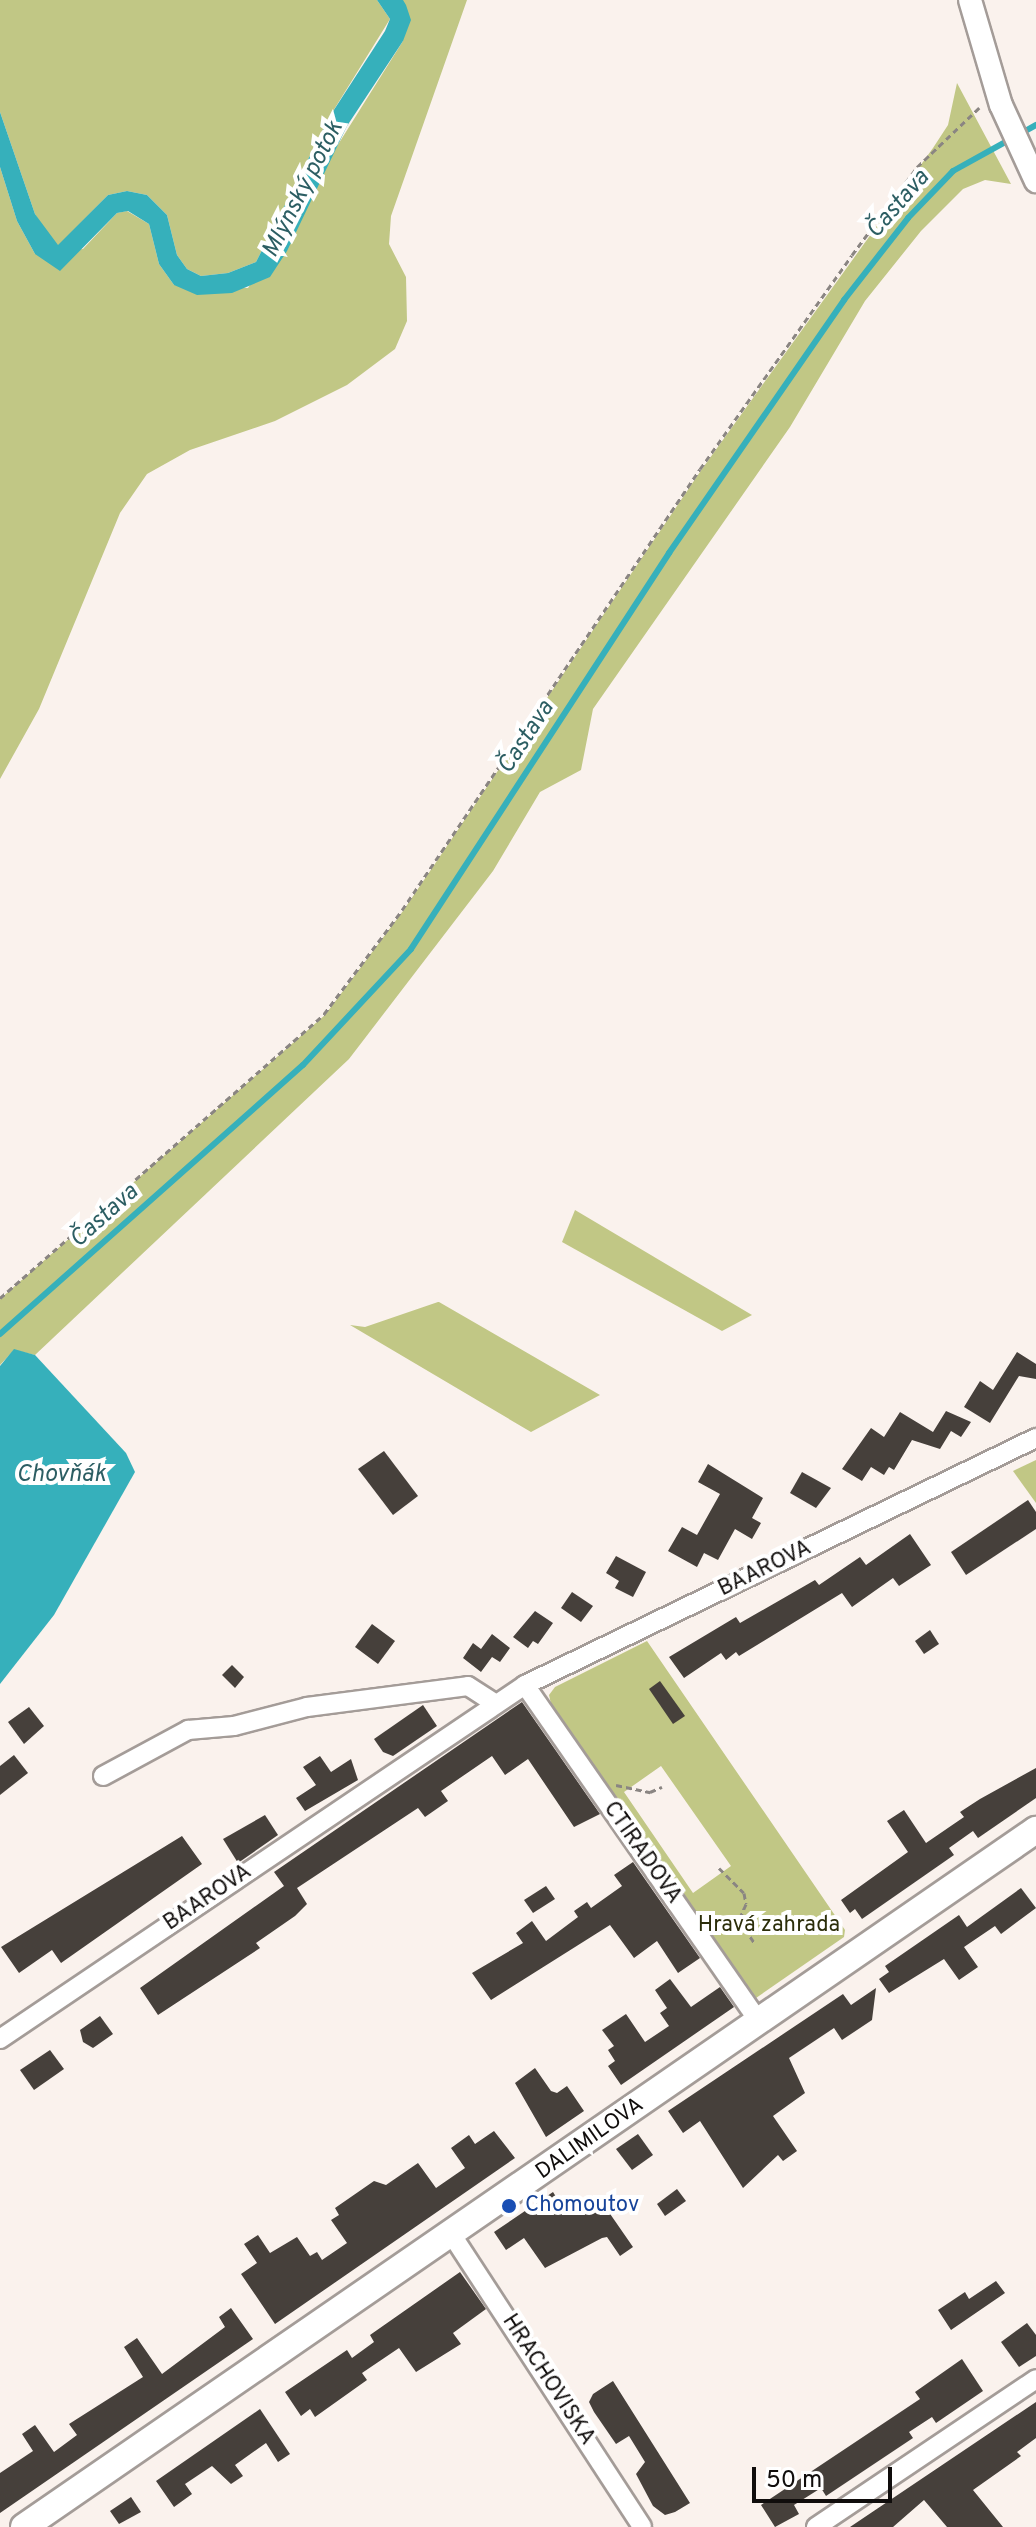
<!DOCTYPE html>
<html>
<head>
<meta charset="utf-8">
<style>
  body { margin:0 }
  #map { position:relative; width:1036px; height:2527px; overflow:hidden; background:#faf2ed; font-family:Overpass,sans-serif }
  div>[style] { position:absolute }
  [style*='--x'] { left:calc(var(--x)*1px); top:calc(var(--y)*1px); width:calc(var(--w)*1px); rotate:calc(var(--a)*1deg) }
  .green>* { inset:0; background:#c1c785 }
  .water>* { inset:0; background:#36b0bb }
  .stream>* { height:6px; margin:-3px; padding:0 3px; transform-origin:3px; border-radius:3px; background:#36b0bb }
  .building>* { inset:0; background:#46403b }
  .path>* { height:3px; margin-top:-1.5px; transform-origin:0; background:repeating-linear-gradient(90deg,#8a8582 0 6px,transparent 0 10px) }
  .roads { filter:drop-shadow(2px 0 #a49c98) drop-shadow(-2px 0 #a49c98) drop-shadow(0 2px #a49c98) drop-shadow(0 -2px #a49c98) }
  .minor>* { height:18px; margin:-9px; padding:0 9px; transform-origin:9px; border-radius:9px; background:#fff }
  .tertiary>* { height:22px; margin:-11px; padding:0 11px; transform-origin:11px; border-radius:11px; background:#fff }
  .secondary>* { height:26px; margin:-13px; padding:0 13px; transform-origin:13px; border-radius:13px; background:#fff }
  .dots>* { width:22px; height:22px; translate:-50% -50%; box-sizing:border-box; border:4px solid #fff; border-radius:50% }
  span { translate:-50% -50%; white-space:nowrap; text-align:center; line-height:1.15; -webkit-text-stroke:8px #fff; paint-order:stroke }
  .street-label { font-size:22px; color:#100d0c }
  .park-label { font-size:22px; color:#2c2e0a }
  .transit-label { font-size:22px; color:#164399 }
  .left { translate:0 -50%; text-align:left }
  .water-label { font-size:24px; color:#2c5e63; font-style:italic }
  .scale { position:absolute; left:752px; top:2467px; width:140px; height:36px; box-sizing:border-box; border:4px solid #100d0c; border-top:0; padding-left:10px; font-size:24px; line-height:28px; white-space:nowrap; color:#100d0c; -webkit-text-stroke:6px #fff; paint-order:stroke }
</style>
</head>
<body>
<div id="map">
  <div class="green">
    <div style="clip-path:polygon(0 0,377px 0,390px 19px,330px 116px,256px 262px,228px 273px,201px 276px,187px 269px,177px 255px,167px 215px,147px 195px,127px 191px,108px 195px,58px 246px,50px 240px,35px 214px,0 112px)"></div>
    <div style="clip-path:polygon(403px 0,467px 0,391px 216px,389px 244px,406px 277px,407px 321px,395px 349px,347px 385px,275px 421px,190px 450px,147px 474px,120px 513px,39px 709px,0 779px,0 167px,17px 221px,35px 254px,83px 249px,117px 213px,127px 211px,149px 224px,159px 264px,174px 285px,248px 288px,403px 41px)"></div>
    <div style="clip-path:polygon(957px 83px,1011px 184px,985px 180px,963px 189px,921px 231px,865px 301px,790px 427px,593px 709px,581px 770px,540px 792px,493px 871px,349px 1059px,35px 1355px,14px 1350px,0 1365px,0 1299px,325px 1015px,403px 911px,702px 469px,933px 148px,948px 125px)"></div>
    <div style="clip-path:polygon(575px 1210px,752px 1315px,722px 1331px,562px 1242px)"></div>
    <div style="clip-path:polygon(438px 1302px,439px 1302px,600px 1395px,531px 1432px,350px 1325px,365px 1327px)"></div>
    <div style="clip-path:polygon(1036px 1460px,1036px 1503px,1013px 1471px)"></div>
    <div style="clip-path:polygon(evenodd,647px 1641px,845px 1930px,844px 1937px,756px 1998px,552px 1708px,549px 1695px,555px 1687px,647px 1641px,661px 1766px,731px 1866px,693px 1893px,624px 1792px,661px 1766px)"></div>
  </div>
  <div class="water">
    <div style="clip-path:polygon(377px 0,403px 0,406px 5px,411px 20px,403px 41px,347px 126px,287px 251px,270px 277px,232px 293px,197px 295px,174px 285px,159px 264px,149px 224px,128px 211px,117px 213px,60px 271px,35px 254px,17px 221px,0 167px,0 112px,35px 214px,58px 245px,108px 195px,127px 191px,147px 195px,167px 215px,177px 255px,187px 269px,201px 276px,228px 273px,256px 262px,330px 116px,385px 31px,390px 19px)"></div>
    <div style="clip-path:polygon(14px 1349px,35px 1355px,126px 1453px,135px 1472px,54px 1615px,0 1684px,0 1366px)"></div>
  </div>
  <div class="stream">
    <div style="--x:0;--y:1334;--w:405;--a:-41.6"></div>
    <div style="--x:303;--y:1065;--w:158;--a:-47"></div>
    <div style="--x:411;--y:949;--w:473;--a:-56.9"></div>
    <div style="--x:669;--y:553;--w:308;--a:-55.3"></div>
    <div style="--x:844;--y:300;--w:104;--a:-52"></div>
    <div style="--x:908;--y:218;--w:65;--a:-46.2"></div>
    <div style="--x:953;--y:171;--w:95;--a:-29"></div>
  </div>
  <div class="building">
    <div style="clip-path:polygon(1017px 1352px,1036px 1364px,1036px 1379px,1019px 1376px,990px 1423px,964px 1407px,980px 1381px,993px 1390px)"></div>
    <div style="clip-path:polygon(946px 1411px,971px 1422px,961px 1437px,951px 1431px,940px 1449px,912px 1440px,894px 1470px,889px 1467px,884px 1475px,871px 1467px,862px 1481px,842px 1469px,871px 1428px,884px 1437px,900px 1412px,933px 1432px)"></div>
    <div style="clip-path:polygon(384px 1451px,418px 1496px,393px 1515px,358px 1469px)"></div>
    <div style="clip-path:polygon(708px 1464px,763px 1498px,752px 1518px,761px 1523px,752px 1539px,735px 1529px,718px 1560px,704px 1553px,697px 1567px,668px 1551px,682px 1527px,697px 1535px,720px 1494px,698px 1482px)"></div>
    <div style="clip-path:polygon(802px 1472px,831px 1488px,816px 1508px,790px 1493px)"></div>
    <div style="clip-path:polygon(1028px 1500px,1036px 1512px,1036px 1529px,966px 1575px,951px 1552px)"></div>
    <div style="clip-path:polygon(910px 1534px,931px 1565px,899px 1586px,893px 1578px,852px 1607px,842px 1593px,739px 1656px,736px 1652px,726px 1660px,721px 1653px,684px 1678px,669px 1657px,736px 1617px,740px 1623px,815px 1580px,819px 1585px,860px 1557px,866px 1565px)"></div>
    <div style="clip-path:polygon(616px 1556px,646px 1572px,633px 1597px,615px 1588px,619px 1581px,606px 1573px)"></div>
    <div style="clip-path:polygon(572px 1592px,593px 1606px,581px 1622px,561px 1608px)"></div>
    <div style="clip-path:polygon(535px 1611px,553px 1623px,538px 1644px,533px 1641px,528px 1648px,513px 1637px)"></div>
    <div style="clip-path:polygon(372px 1624px,395px 1641px,378px 1664px,355px 1647px)"></div>
    <div style="clip-path:polygon(930px 1630px,939px 1644px,924px 1654px,915px 1641px)"></div>
    <div style="clip-path:polygon(492px 1634px,510px 1648px,500px 1662px,492px 1657px,481px 1672px,463px 1658px,473px 1643px,481px 1649px)"></div>
    <div style="clip-path:polygon(232px 1665px,244px 1677px,235px 1688px,222px 1675px)"></div>
    <div style="clip-path:polygon(660px 1681px,685px 1716px,673px 1724px,649px 1689px)"></div>
    <div style="clip-path:polygon(522px 1702px,600px 1814px,574px 1827px,528px 1759px,505px 1775px,492px 1756px,441px 1791px,448px 1801px,425px 1817px,418px 1808px,297px 1888px,307px 1904px,295px 1916px,256px 1943px,260px 1948px,158px 2015px,140px 1988px,284px 1886px,274px 1872px)"></div>
    <div style="clip-path:polygon(423px 1705px,437px 1726px,393px 1756px,383px 1752px,374px 1739px)"></div>
    <div style="clip-path:polygon(29px 1707px,44px 1726px,24px 1744px,8px 1722px)"></div>
    <div style="clip-path:polygon(14px 1755px,28px 1773px,0 1795px,0 1766px)"></div>
    <div style="clip-path:polygon(320px 1756px,331px 1772px,351px 1759px,358px 1780px,305px 1811px,296px 1798px,316px 1785px,303px 1767px)"></div>
    <div style="clip-path:polygon(1036px 1768px,1036px 1798px,978px 1838px,973px 1831px,949px 1848px,954px 1855px,862px 1919px,855px 1909px,850px 1913px,841px 1900px,908px 1852px,887px 1821px,904px 1810px,926px 1843px,964px 1817px,960px 1812px,980px 1799px)"></div>
    <div style="clip-path:polygon(265px 1815px,278px 1835px,238px 1863px,223px 1839px)"></div>
    <div style="clip-path:polygon(182px 1836px,202px 1864px,61px 1963px,52px 1950px,19px 1973px,1px 1947px)"></div>
    <div style="clip-path:polygon(633px 1862px,700px 1958px,678px 1973px,657px 1941px,634px 1958px,610px 1925px,491px 2000px,472px 1973px,523px 1943px,516px 1933px,532px 1921px,546px 1941px,578px 1917px,574px 1911px,587px 1902px,591px 1908px,622px 1886px,614px 1875px)"></div>
    <div style="clip-path:polygon(546px 1886px,555px 1899px,533px 1913px,524px 1900px)"></div>
    <div style="clip-path:polygon(1021px 1888px,1036px 1908px,1001px 1934px,995px 1926px,964px 1947px,978px 1967px,959px 1980px,944px 1959px,889px 1993px,879px 1979px,889px 1972px,885px 1966px,959px 1915px,967px 1927px)"></div>
    <div style="clip-path:polygon(670px 1979px,691px 2007px,720px 1987px,734px 2007px,621px 2085px,608px 2066px,615px 2061px,608px 2050px,614px 2046px,602px 2030px,626px 2014px,645px 2042px,669px 2026px,660px 2013px,667px 2008px,655px 1990px)"></div>
    <div style="clip-path:polygon(876px 1988px,872px 2020px,842px 2040px,834px 2028px,789px 2058px,805px 2093px,773px 2116px,797px 2151px,783px 2161px,778px 2155px,743px 2188px,700px 2121px,683px 2133px,668px 2111px,843px 1994px,851px 2005px)"></div>
    <div style="clip-path:polygon(100px 2016px,113px 2034px,93px 2048px,83px 2042px,80px 2030px)"></div>
    <div style="clip-path:polygon(50px 2050px,64px 2069px,34px 2090px,20px 2070px)"></div>
    <div style="clip-path:polygon(535px 2068px,551px 2091px,557px 2093px,567px 2086px,584px 2111px,546px 2137px,515px 2083px)"></div>
    <div style="clip-path:polygon(494px 2131px,515px 2158px,275px 2324px,241px 2274px,257px 2263px,244px 2244px,258px 2235px,270px 2253px,297px 2237px,310px 2256px,317px 2252px,322px 2260px,347px 2243px,331px 2220px,339px 2215px,335px 2208px,374px 2181px,386px 2185px,418px 2163px,436px 2188px,465px 2168px,451px 2148px,469px 2135px,475px 2144px)"></div>
    <div style="clip-path:polygon(638px 2134px,653px 2155px,632px 2170px,616px 2149px)"></div>
    <div style="clip-path:polygon(677px 2189px,686px 2201px,665px 2216px,657px 2204px)"></div>
    <div style="clip-path:polygon(553px 2192px,567px 2214px,597px 2195px,633px 2247px,620px 2256px,607px 2237px,602px 2238px,545px 2268px,524px 2238px,506px 2250px,494px 2232px)"></div>
    <div style="clip-path:polygon(460px 2272px,486px 2309px,453px 2333px,461px 2344px,416px 2372px,399px 2348px,362px 2373px,367px 2380px,315px 2417px,310px 2409px,301px 2416px,285px 2392px,347px 2350px,352px 2358px,374px 2342px,370px 2335px)"></div>
    <div style="clip-path:polygon(996px 2281px,1005px 2293px,951px 2330px,938px 2310px,965px 2292px,969px 2299px)"></div>
    <div style="clip-path:polygon(231px 2308px,253px 2339px,0 2513px,0 2473px,33px 2451px,22px 2434px,35px 2425px,54px 2452px,77px 2435px,69px 2424px,143px 2377px,124px 2347px,137px 2338px,162px 2374px,225px 2327px,219px 2317px)"></div>
    <div style="clip-path:polygon(1027px 2323px,1036px 2335px,1036px 2356px,1019px 2367px,1001px 2342px)"></div>
    <div style="clip-path:polygon(962px 2359px,983px 2391px,936px 2423px,932px 2417px,909px 2432px,913px 2438px,826px 2496px,821px 2488px,794px 2505px,799px 2514px,775px 2527px,761px 2505px,920px 2399px,915px 2392px)"></div>
    <div style="clip-path:polygon(613px 2381px,690px 2503px,675px 2512px,665px 2515px,653px 2506px,636px 2474px,645px 2462px,629px 2436px,616px 2444px,594px 2412px,589px 2402px,593px 2394px)"></div>
    <div style="clip-path:polygon(1036px 2402px,1036px 2438px,1017px 2452px,1021px 2456px,973px 2490px,1003px 2527px,947px 2527px,924px 2500px,893px 2527px,850px 2527px)"></div>
    <div style="clip-path:polygon(260px 2409px,290px 2454px,278px 2462px,266px 2443px,235px 2465px,243px 2476px,231px 2484px,212px 2466px,185px 2484px,192px 2494px,174px 2507px,156px 2481px)"></div>
    <div style="clip-path:polygon(131px 2497px,141px 2512px,119px 2524px,110px 2511px)"></div>
  </div>
  <div class="path">
    <div style="--x:0;--y:1298;--w:431;--a:-41.2"></div>
    <div style="--x:324;--y:1014;--w:130;--a:-53.1"></div>
    <div style="--x:402;--y:910;--w:532;--a:-55.95"></div>
    <div style="--x:700;--y:469;--w:262;--a:-54.6"></div>
    <div style="--x:852;--y:255;--w:109;--a:-53.5"></div>
    <div style="--x:917;--y:167;--w:86;--a:-43.6"></div>
    <div style="--x:616;--y:1785;--w:35;--a:12"></div>
    <div style="--x:650;--y:1792;--w:13;--a:-23"></div>
    <div style="--x:719;--y:1868;--w:35;--a:45"></div>
    <div style="--x:744;--y:1893;--w:11;--a:80"></div>
    <div style="--x:746;--y:1904;--w:17;--a:114"></div>
    <div style="--x:739;--y:1920;--w:29;--a:56"></div>
  </div>
  <div class="roads">
    <div class="minor">
      <div style="--x:525;--y:1685;--w:410;--a:55.2"></div>
      <div style="--x:103;--y:1776;--w:97;--a:-28.4"></div>
      <div style="--x:188;--y:1730;--w:46;--a:-5"></div>
      <div style="--x:234;--y:1726;--w:75;--a:-14.6"></div>
      <div style="--x:307;--y:1707;--w:162;--a:-7.4"></div>
      <div style="--x:468;--y:1686;--w:33;--a:33"></div>
      <div style="--x:0;--y:2039;--w:633;--a:-33.99"></div>
      <div style="--x:525;--y:1685;--w:568;--a:-25.8"></div>
      <div style="--x:452;--y:2235;--w:348;--a:56.9"></div>
      <div style="--x:816;--y:2527;--w:265;--a:-33.9"></div>
    </div>
    <div class="tertiary">
      <div style="--x:970;--y:0;--w:109;--a:73.6"></div>
      <div style="--x:1001;--y:105;--w:84;--a:65.3"></div>
    </div>
    <div class="secondary">
      <div style="--x:24;--y:2527;--w:1229;--a:-34.56"></div>
    </div>
  </div>
  <div class="dots">
    <div style="left:509px;top:2206px;background:#1a4fb4"></div>
  </div>
  <div class="street-label">
    <span style="left:765px;top:1569px;rotate:-26deg">BAAROVA</span>
    <span style="left:642px;top:1853px;rotate:55deg">CTIRADOVA</span>
    <span style="left:208px;top:1898px;rotate:-34deg">BAAROVA</span>
    <span style="left:590px;top:2139px;rotate:-35deg">DALIMILOVA</span>
    <span style="left:548px;top:2380px;rotate:57deg">HRACHOVISKA</span>
  </div>
  <div class="park-label">
    <span style="left:769px;top:1926px">Hravá zahrada</span>
  </div>
  <div class="transit-label">
    <span class="left" style="left:525px;top:2206px">Chomoutov</span>
  </div>
  <div class="water-label">
    <span style="left:304px;top:190px;rotate:-63deg">Mlýnský potok</span>
    <span style="left:899px;top:205px;rotate:-49deg">Častava</span>
    <span style="left:527px;top:738px;rotate:-57deg">Častava</span>
    <span style="left:105px;top:1217px;rotate:-42deg">Častava</span>
    <span style="left:61px;top:1476px">Chovňák</span>
  </div>
  <div class="scale">50 m</div>
</div>
</body>
</html>
